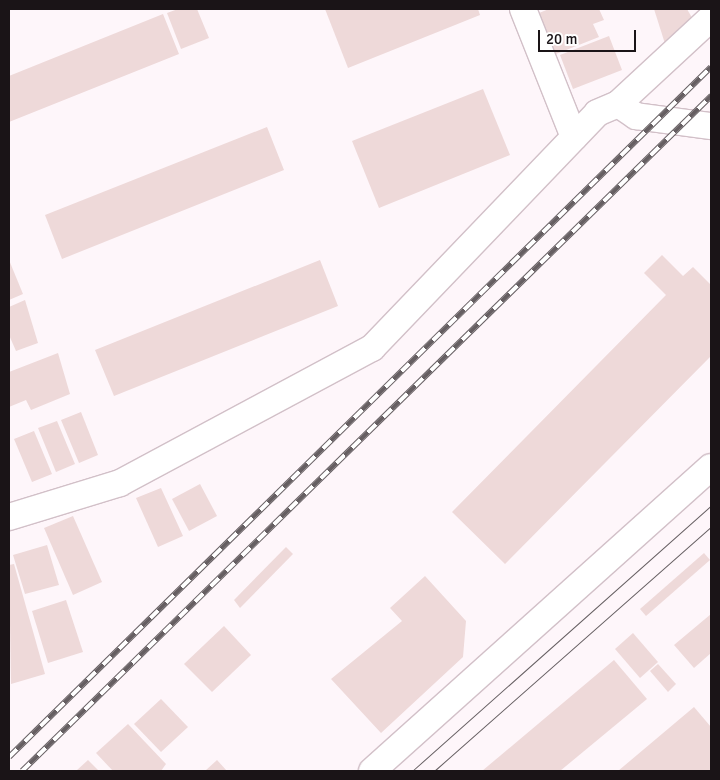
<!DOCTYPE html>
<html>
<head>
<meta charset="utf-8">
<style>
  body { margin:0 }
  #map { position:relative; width:720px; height:780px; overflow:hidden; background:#fef6fa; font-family:Signika,sans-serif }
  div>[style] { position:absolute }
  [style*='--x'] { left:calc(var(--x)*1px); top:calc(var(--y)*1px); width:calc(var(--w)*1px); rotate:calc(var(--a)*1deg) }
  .building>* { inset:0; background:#eed9d9 }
  .roads { filter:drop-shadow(1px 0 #d2c0c8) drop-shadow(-1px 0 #d2c0c8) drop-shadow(0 1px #d2c0c8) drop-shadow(0 -1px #d2c0c8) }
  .minor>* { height:26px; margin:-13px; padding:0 13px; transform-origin:13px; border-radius:13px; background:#fff }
  .tram>* { height:1px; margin:-0.5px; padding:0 0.5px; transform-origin:0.5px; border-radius:0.5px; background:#665f62 }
  .rail>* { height:5.5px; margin-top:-2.75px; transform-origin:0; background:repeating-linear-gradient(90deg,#fff 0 11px,#665f62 0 22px); box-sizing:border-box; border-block:1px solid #665f62 }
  span { translate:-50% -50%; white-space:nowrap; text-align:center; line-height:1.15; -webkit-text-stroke:5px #fff; paint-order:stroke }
  .frame { position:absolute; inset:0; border:10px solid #1a1417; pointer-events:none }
  .scale { position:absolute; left:538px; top:30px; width:98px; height:22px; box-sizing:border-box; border:2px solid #1a1417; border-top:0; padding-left:6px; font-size:15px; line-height:18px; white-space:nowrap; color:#1a1417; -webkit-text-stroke:4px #fff; paint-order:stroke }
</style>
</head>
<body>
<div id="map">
  <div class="building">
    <div style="clip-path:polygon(178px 9px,197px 9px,209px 38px,181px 49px,167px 13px)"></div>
    <div style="clip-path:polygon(325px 9px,478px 9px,480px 15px,348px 68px)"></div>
    <div style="clip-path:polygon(549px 9px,599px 9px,604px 20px,593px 24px,599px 37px,556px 54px,539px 13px)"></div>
    <div style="clip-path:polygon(654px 9px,687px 9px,691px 16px,693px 26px,667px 50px)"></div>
    <div style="clip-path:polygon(163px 14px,179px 54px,9px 122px,9px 76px)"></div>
    <div style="clip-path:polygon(609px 36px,622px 70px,573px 89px,560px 55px)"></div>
    <div style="clip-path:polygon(483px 89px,510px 155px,379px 208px,352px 141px)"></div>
    <div style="clip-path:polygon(267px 127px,284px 170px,62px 259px,45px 215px)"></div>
    <div style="clip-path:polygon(662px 255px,683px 276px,693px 267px,711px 285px,711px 356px,505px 564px,452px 512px,666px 295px,644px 273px)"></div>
    <div style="clip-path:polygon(9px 260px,23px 294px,9px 300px)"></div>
    <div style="clip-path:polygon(320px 260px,338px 306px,114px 396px,95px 350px)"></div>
    <div style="clip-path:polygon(25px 300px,38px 343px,16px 351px,9px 335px,9px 307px)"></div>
    <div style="clip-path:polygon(58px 353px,70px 394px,31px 410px,26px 400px,9px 407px,9px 372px)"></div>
    <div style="clip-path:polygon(81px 412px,98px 455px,79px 463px,61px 420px)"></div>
    <div style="clip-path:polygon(57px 421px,75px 464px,56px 472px,38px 428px)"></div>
    <div style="clip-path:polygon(34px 431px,52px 474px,32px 482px,14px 439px)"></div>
    <div style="clip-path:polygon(200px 484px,217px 516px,189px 531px,172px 499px)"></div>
    <div style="clip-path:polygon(161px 488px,183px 536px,158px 547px,136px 498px)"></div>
    <div style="clip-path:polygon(73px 516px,102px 582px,73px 595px,44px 528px)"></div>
    <div style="clip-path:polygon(47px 545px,59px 585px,25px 594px,13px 555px)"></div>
    <div style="clip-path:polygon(286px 547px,293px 554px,240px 608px,234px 600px)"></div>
    <div style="clip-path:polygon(704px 553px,710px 560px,646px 616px,640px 609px)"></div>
    <div style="clip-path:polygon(14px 564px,45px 674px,11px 684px,9px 565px)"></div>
    <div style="clip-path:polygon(425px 576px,466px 621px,463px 657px,381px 733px,331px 679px,402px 621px,390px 608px)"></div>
    <div style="clip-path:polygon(66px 600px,83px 652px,48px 663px,32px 611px)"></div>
    <div style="clip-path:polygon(711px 614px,711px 653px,694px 668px,674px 645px)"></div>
    <div style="clip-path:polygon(224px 626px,251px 655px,212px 692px,184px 664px)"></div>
    <div style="clip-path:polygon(633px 633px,658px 662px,640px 678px,615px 649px)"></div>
    <div style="clip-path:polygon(614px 660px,647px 699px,560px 771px,482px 771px)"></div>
    <div style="clip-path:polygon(658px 664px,676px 684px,668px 692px,650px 671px)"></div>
    <div style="clip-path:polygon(161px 699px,188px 727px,161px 752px,134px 724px)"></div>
    <div style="clip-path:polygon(694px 707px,711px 727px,711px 771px,618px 771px)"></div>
    <div style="clip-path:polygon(128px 724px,166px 764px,161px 771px,113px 771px,96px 753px)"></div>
    <div style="clip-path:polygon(88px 760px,99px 771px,76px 771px)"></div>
    <div style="clip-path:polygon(217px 760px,227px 771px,205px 771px)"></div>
  </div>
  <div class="roads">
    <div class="minor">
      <div style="--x:523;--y:9;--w:138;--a:68.3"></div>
      <div style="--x:618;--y:104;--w:127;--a:-42.8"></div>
      <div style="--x:9;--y:517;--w:116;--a:-17"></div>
      <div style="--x:120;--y:483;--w:286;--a:-28.2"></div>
      <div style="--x:372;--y:348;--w:325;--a:-46.2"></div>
      <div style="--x:597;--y:113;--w:23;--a:-23"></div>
      <div style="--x:618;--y:104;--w:22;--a:34"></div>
      <div style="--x:636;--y:116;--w:76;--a:7.6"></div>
      <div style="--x:372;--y:771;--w:455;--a:-41.9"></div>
    </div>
  </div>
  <div class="tram">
    <div style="--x:412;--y:771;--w:400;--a:-41.6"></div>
    <div style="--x:434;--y:771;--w:369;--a:-41.4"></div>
  </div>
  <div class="rail">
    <div style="--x:9;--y:757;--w:984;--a:-44.51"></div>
    <div style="--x:22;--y:771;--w:965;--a:-44.41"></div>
  </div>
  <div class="frame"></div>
  <div class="scale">20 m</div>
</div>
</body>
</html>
